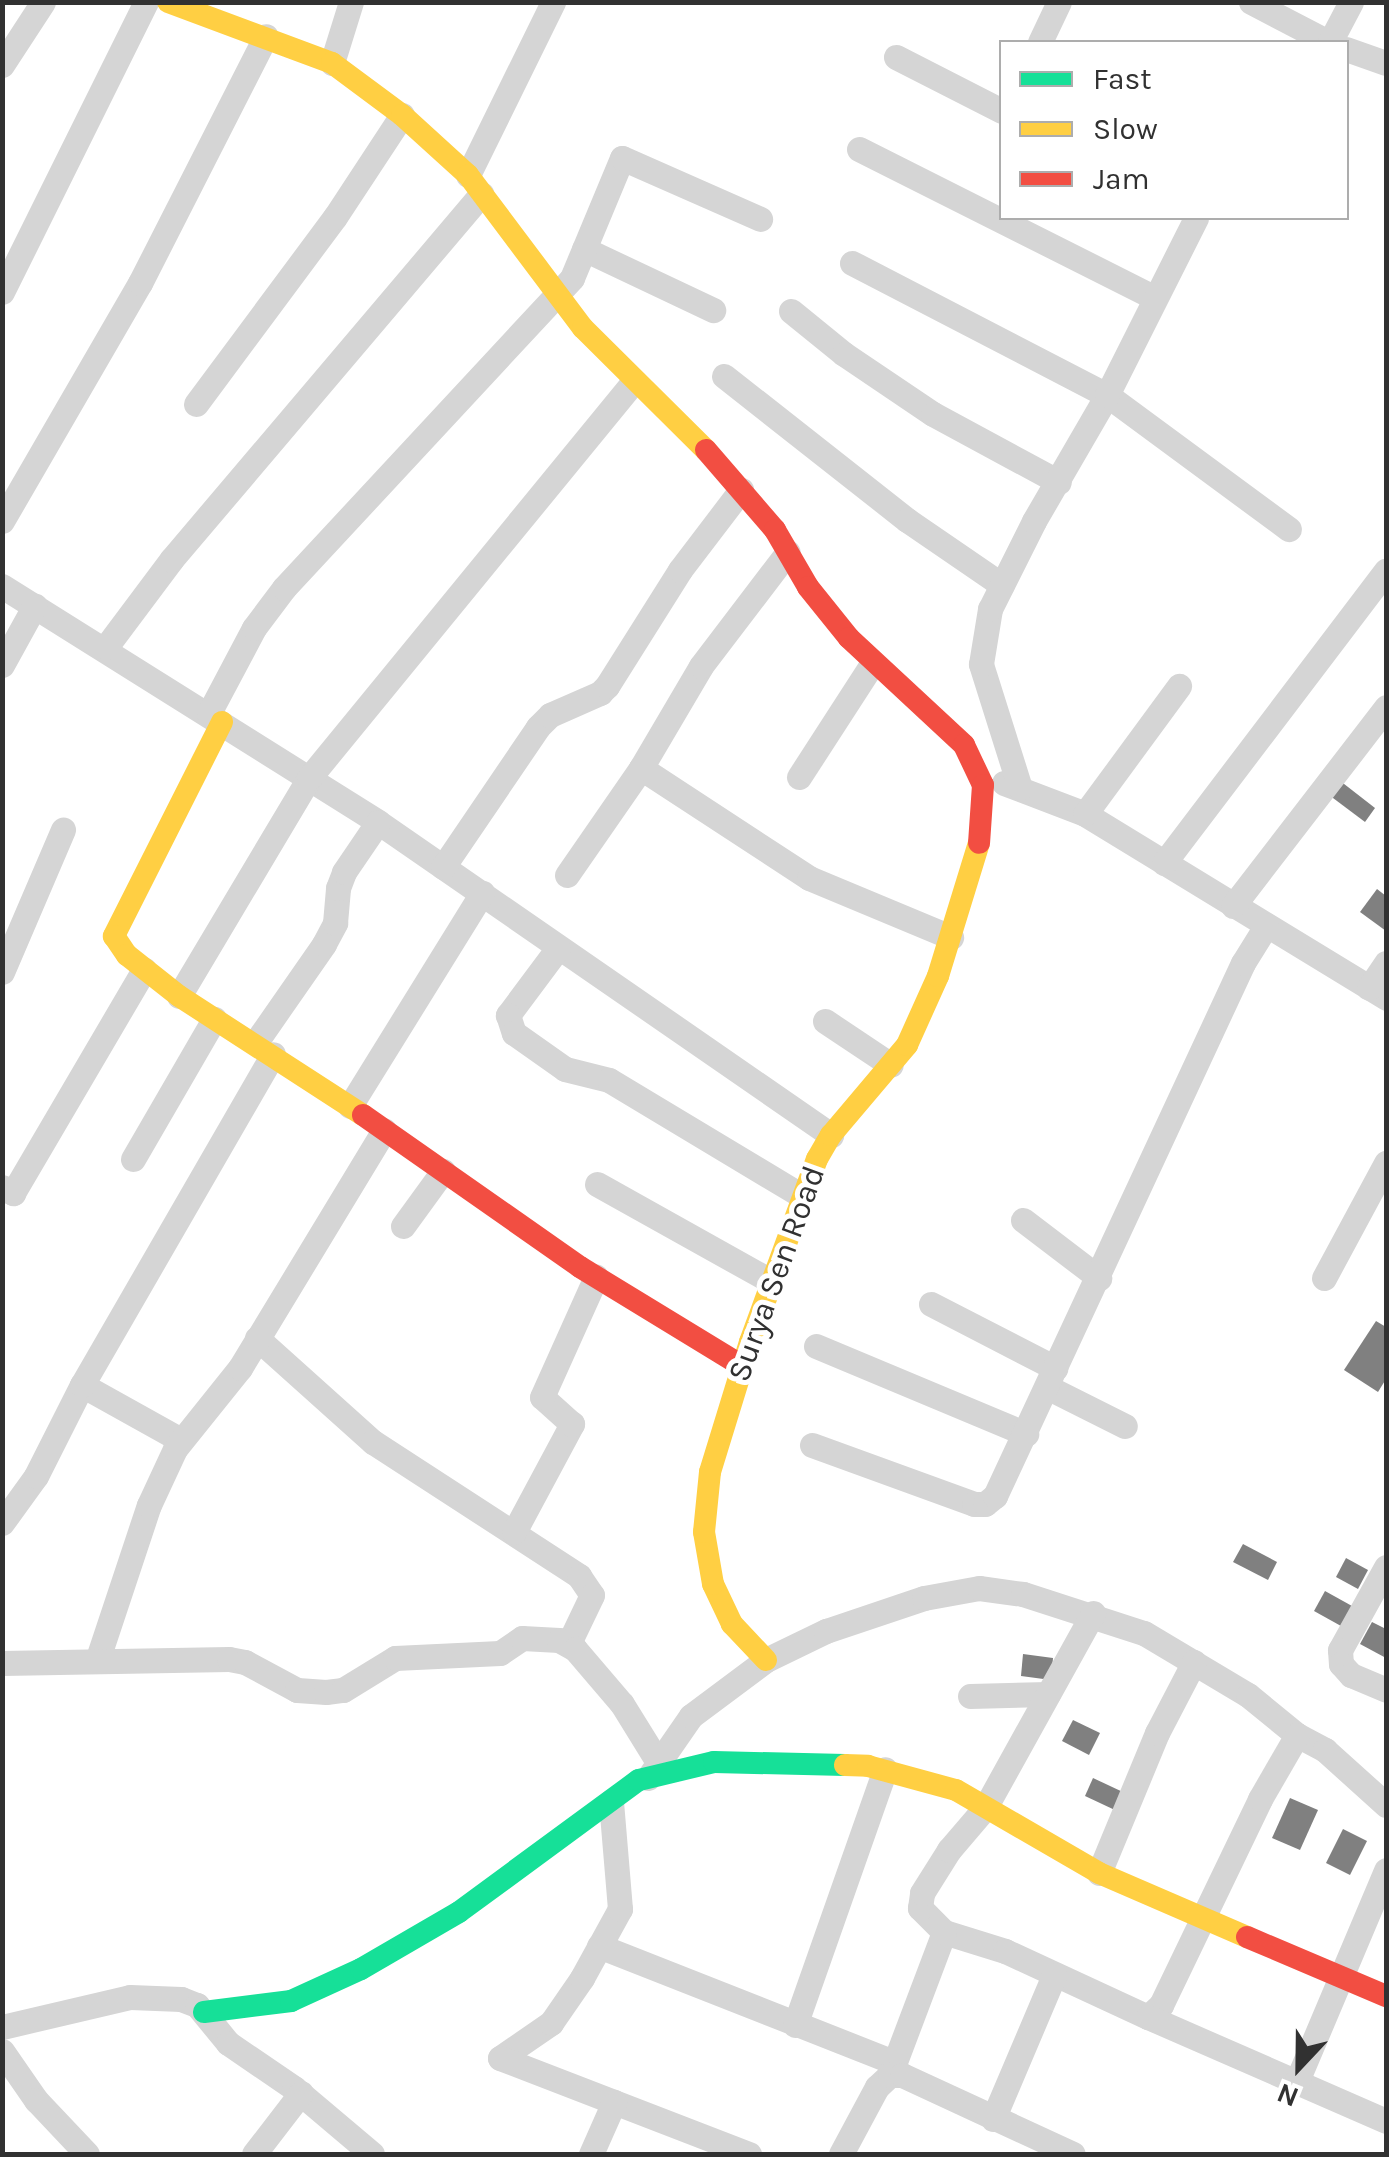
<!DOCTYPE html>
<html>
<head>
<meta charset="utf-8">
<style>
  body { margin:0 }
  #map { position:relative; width:1389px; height:2157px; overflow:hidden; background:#fff; font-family:Karla,sans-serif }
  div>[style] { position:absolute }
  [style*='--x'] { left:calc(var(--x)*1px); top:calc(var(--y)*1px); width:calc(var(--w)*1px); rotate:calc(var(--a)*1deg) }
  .building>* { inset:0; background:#808080 }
  .street>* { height:25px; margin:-12.5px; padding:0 12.5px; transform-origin:12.5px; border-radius:12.5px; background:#d5d5d5 }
  .fast>* { height:22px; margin:-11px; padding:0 11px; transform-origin:11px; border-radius:11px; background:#16e098 }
  .slow>* { height:22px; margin:-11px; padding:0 11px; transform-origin:11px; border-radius:11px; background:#ffcf43 }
  .jam>* { height:22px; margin:-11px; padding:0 11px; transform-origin:11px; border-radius:11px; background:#f24e42 }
  span { translate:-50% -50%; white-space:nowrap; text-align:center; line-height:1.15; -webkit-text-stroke:10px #fff; paint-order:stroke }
  .street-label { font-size:32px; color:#313131 }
  .frame { position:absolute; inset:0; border:5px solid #313131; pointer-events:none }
  .legend { position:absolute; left:999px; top:40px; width:350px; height:180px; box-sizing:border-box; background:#fff; border:2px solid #adadad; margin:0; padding:12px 18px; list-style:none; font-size:30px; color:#313131 }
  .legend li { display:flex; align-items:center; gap:20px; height:50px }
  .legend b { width:50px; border:2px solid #adadad }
  .north { position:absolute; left:1249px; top:2017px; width:100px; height:100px; -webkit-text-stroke:8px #fff; paint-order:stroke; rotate:202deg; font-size:28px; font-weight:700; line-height:40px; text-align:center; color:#313131 }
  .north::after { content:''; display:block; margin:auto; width:35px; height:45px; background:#313131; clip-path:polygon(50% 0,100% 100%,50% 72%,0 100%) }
</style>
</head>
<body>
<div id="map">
  <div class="building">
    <div style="clip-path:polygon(1339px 780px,1375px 808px,1365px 822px,1329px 795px)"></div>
    <div style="clip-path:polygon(1377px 889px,1386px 896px,1386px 931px,1360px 912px)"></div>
    <div style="clip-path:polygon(1376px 1321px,1386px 1327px,1386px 1379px,1378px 1392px,1344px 1370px)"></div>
    <div style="clip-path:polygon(1243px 1544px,1277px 1562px,1268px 1580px,1233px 1562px)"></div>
    <div style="clip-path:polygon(1346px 1558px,1368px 1570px,1358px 1589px,1336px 1577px)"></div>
    <div style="clip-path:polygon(1325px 1591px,1352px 1606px,1341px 1626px,1314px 1611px)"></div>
    <div style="clip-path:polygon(1372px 1622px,1386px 1629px,1386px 1658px,1360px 1644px)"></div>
    <div style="clip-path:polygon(1023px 1654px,1053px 1658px,1051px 1680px,1021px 1676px)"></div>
    <div style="clip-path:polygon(1073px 1720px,1100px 1733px,1089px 1755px,1062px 1741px)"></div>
    <div style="clip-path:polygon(1093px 1778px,1125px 1793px,1117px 1811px,1085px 1796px)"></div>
    <div style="clip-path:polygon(1290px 1798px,1318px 1810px,1300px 1850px,1272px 1838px)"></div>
    <div style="clip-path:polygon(1343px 1829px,1367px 1841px,1350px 1875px,1326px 1863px)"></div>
  </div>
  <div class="street">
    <div style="--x:1251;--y:2;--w:87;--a:27.5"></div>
    <div style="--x:1040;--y:42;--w:44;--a:-64.6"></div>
    <div style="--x:1330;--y:42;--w:45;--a:-62.3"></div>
    <div style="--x:1346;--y:49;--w:42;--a:19.3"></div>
    <div style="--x:896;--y:57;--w:119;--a:27"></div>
    <div style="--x:332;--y:63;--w:64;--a:-72.7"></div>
    <div style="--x:2;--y:65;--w:75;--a:-56.9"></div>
    <div style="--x:859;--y:149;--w:329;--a:26.7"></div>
    <div style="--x:468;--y:175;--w:193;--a:-63.8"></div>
    <div style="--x:584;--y:249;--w:143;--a:25.3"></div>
    <div style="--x:852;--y:263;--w:287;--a:27.4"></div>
    <div style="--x:1107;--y:395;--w:226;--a:36.4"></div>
    <div style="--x:2;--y:292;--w:324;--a:-63.6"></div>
    <div style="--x:791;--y:311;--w:68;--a:39.1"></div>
    <div style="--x:844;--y:354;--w:107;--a:34"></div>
    <div style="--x:933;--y:414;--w:143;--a:28.4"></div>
    <div style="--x:724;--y:376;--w:233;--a:38.2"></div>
    <div style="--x:907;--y:520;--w:115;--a:34.4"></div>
    <div style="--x:196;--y:404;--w:233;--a:-53.4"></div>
    <div style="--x:335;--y:217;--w:122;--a:-56.7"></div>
    <div style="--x:2;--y:521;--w:275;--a:-59.9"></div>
    <div style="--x:140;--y:283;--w:277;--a:-63"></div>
    <div style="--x:2;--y:586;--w:444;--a:32.1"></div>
    <div style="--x:378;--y:822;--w:551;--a:34.64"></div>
    <div style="--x:106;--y:647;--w:109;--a:-53.2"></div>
    <div style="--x:171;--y:560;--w:480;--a:-49.7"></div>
    <div style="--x:2;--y:665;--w:68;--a:-61.2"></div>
    <div style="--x:209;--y:713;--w:96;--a:-62.1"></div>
    <div style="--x:254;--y:628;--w:50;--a:-53.1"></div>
    <div style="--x:284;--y:588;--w:423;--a:-47.1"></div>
    <div style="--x:572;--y:278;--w:130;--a:-67.4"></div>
    <div style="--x:622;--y:158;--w:151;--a:23.8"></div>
    <div style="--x:641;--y:768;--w:201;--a:33.2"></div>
    <div style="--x:809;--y:878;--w:154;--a:22.6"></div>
    <div style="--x:799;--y:777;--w:135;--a:-57.1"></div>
    <div style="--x:1004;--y:783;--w:87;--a:20.9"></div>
    <div style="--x:1085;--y:814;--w:353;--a:31.4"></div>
    <div style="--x:1020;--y:788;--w:130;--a:-107.5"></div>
    <div style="--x:981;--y:664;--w:56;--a:-80.7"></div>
    <div style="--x:990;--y:609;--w:98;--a:-63.4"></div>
    <div style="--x:1034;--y:521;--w:146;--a:-59.9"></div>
    <div style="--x:1107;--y:395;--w:198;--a:-63.3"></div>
    <div style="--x:1085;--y:814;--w:159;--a:-53.7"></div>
    <div style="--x:1164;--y:863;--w:367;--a:-52.8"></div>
    <div style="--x:443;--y:867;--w:169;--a:-55.8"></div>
    <div style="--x:538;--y:727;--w:17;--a:-45"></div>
    <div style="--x:550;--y:715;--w:55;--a:-23.7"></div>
    <div style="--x:600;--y:693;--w:10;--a:-45"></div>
    <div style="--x:607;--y:686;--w:137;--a:-57.8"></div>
    <div style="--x:680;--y:570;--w:101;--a:-52.7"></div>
    <div style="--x:567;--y:875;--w:130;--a:-55.3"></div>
    <div style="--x:641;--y:768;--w:118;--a:-59.5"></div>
    <div style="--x:701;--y:666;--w:143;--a:-52.7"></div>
    <div style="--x:1233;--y:906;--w:251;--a:-52.4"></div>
    <div style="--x:558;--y:948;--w:84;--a:126.7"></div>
    <div style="--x:508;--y:1015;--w:19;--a:72"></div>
    <div style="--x:514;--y:1033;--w:62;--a:35.2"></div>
    <div style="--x:565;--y:1069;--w:45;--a:14"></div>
    <div style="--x:609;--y:1080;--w:225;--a:31"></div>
    <div style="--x:2;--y:972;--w:155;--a:-66.8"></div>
    <div style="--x:1369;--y:988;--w:30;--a:-56"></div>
    <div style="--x:179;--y:996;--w:254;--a:-59.2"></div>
    <div style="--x:309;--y:778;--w:513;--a:-50.69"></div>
    <div style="--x:825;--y:1021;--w:79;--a:33.7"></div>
    <div style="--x:256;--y:1042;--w:119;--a:-55.2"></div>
    <div style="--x:324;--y:944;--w:24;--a:-62"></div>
    <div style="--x:335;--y:923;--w:35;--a:-85"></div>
    <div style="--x:338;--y:888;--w:17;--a:-69"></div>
    <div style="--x:344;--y:872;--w:60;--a:-55.8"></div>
    <div style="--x:350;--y:1106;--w:251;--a:-58.2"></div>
    <div style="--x:133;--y:1159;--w:162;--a:-59.9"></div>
    <div style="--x:597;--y:1184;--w:201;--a:29.2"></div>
    <div style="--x:2;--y:1187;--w:13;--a:29"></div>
    <div style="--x:13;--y:1193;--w:259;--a:-59.6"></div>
    <div style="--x:1023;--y:1220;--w:96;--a:37.3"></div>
    <div style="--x:403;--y:1226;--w:68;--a:-54"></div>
    <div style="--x:1324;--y:1278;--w:131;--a:-61.7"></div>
    <div style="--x:931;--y:1304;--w:140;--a:27.3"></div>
    <div style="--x:257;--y:1338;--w:156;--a:41.9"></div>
    <div style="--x:373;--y:1442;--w:246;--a:33"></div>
    <div style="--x:579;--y:1576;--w:23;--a:56"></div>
    <div style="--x:592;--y:1595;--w:55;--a:115.6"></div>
    <div style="--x:816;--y:1346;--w:228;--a:22.7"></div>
    <div style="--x:82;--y:1385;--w:113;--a:29.1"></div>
    <div style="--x:1047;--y:1387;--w:87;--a:26.6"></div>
    <div style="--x:812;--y:1445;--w:172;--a:20"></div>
    <div style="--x:974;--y:1504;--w:11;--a:0"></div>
    <div style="--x:985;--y:1504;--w:13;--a:-39"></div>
    <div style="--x:995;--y:1496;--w:588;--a:-65.05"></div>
    <div style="--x:1243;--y:963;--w:44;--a:-58.1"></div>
    <div style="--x:2;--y:1523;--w:58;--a:-54.1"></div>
    <div style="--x:36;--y:1476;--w:102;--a:-63.2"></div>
    <div style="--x:82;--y:1385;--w:382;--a:-60"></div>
    <div style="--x:514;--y:1532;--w:123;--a:-61.8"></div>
    <div style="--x:572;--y:1424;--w:40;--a:-138"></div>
    <div style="--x:542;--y:1397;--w:132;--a:-65.8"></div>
    <div style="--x:1386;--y:1567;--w:95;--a:119"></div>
    <div style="--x:1340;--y:1650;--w:14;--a:86"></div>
    <div style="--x:1341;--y:1664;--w:15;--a:48"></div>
    <div style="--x:1351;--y:1675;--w:38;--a:23"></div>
    <div style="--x:97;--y:1661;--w:164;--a:-71.6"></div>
    <div style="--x:149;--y:1505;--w:62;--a:-65.1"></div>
    <div style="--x:175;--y:1449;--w:104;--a:-51.3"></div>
    <div style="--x:240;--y:1368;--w:278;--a:-58.8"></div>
    <div style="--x:2;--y:1663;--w:227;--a:-1"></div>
    <div style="--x:229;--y:1659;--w:16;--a:11"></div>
    <div style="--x:245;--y:1662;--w:59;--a:28.3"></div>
    <div style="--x:297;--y:1690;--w:29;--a:4"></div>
    <div style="--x:326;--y:1692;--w:17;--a:-7"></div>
    <div style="--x:343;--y:1690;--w:61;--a:-31.6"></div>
    <div style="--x:395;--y:1658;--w:105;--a:-2.7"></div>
    <div style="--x:500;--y:1653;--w:27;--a:-34"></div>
    <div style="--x:522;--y:1638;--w:37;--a:3"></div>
    <div style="--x:559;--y:1640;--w:18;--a:29"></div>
    <div style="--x:575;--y:1649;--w:72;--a:49.5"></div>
    <div style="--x:622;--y:1704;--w:68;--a:58.2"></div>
    <div style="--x:970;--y:1696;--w:78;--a:-1.5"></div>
    <div style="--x:648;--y:1778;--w:75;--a:-55.3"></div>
    <div style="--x:691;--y:1716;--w:94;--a:-36.7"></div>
    <div style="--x:766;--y:1660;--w:67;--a:-25.8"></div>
    <div style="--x:826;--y:1631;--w:103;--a:-18.6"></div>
    <div style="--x:924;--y:1598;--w:56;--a:-10.3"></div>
    <div style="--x:979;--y:1588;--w:44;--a:7.8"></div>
    <div style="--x:1023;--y:1594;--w:127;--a:17.9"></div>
    <div style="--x:1144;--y:1633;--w:121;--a:30.8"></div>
    <div style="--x:1248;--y:1695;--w:63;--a:39.2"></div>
    <div style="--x:1297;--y:1735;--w:32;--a:28"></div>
    <div style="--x:1325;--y:1750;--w:82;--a:42"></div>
    <div style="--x:1099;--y:1873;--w:152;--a:-67.5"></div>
    <div style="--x:1157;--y:1733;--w:80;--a:-62.5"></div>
    <div style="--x:944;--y:1932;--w:64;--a:17.3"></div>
    <div style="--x:1005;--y:1951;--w:157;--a:24.8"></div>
    <div style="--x:1148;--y:2017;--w:18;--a:-43"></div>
    <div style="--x:1161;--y:2005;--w:229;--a:-64.3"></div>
    <div style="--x:1260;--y:1799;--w:74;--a:-60"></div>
    <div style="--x:599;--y:1946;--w:316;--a:21.5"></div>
    <div style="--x:1148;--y:2017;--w:260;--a:23.6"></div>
    <div style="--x:795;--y:2025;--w:271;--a:-70.6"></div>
    <div style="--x:2;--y:2027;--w:131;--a:-13.2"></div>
    <div style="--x:130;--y:1997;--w:51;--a:2.2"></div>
    <div style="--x:181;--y:1999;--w:17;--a:21"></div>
    <div style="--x:197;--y:2005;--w:49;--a:50.8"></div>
    <div style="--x:228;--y:2043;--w:80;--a:34.3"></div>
    <div style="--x:294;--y:2088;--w:102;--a:40.2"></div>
    <div style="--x:2;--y:2051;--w:60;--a:55.2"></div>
    <div style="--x:36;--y:2100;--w:74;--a:46.6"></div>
    <div style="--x:500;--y:2058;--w:62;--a:-34.5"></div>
    <div style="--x:551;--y:2023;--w:55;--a:-55.4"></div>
    <div style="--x:582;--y:1978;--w:79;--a:-61.2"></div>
    <div style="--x:620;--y:1909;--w:108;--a:-94.8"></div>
    <div style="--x:500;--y:2058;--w:267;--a:21.1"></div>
    <div style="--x:890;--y:2075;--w:153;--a:-69.3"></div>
    <div style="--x:944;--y:1932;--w:34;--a:-135"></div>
    <div style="--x:920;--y:1908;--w:15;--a:-82"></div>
    <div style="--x:922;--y:1893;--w:51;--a:-57.9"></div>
    <div style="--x:949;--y:1850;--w:55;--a:-49.4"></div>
    <div style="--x:985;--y:1808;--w:223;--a:-61"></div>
    <div style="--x:1297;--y:2081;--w:229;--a:-67.1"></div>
    <div style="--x:993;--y:2119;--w:156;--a:-67"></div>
    <div style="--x:254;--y:2154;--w:77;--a:-52.4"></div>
    <div style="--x:591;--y:2154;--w:57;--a:-66.1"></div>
    <div style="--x:841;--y:2154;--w:76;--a:-61.8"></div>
    <div style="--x:877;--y:2087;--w:18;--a:-43"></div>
    <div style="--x:890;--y:2075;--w:12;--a:0"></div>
    <div style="--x:902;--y:2075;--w:188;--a:24.8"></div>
  </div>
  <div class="fast">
    <div style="--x:204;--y:2012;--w:88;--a:-7.2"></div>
    <div style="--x:291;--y:2001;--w:77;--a:-24.6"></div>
    <div style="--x:361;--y:1969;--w:113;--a:-30.2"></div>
    <div style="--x:459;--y:1912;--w:223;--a:-36.3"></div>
    <div style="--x:639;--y:1780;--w:77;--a:-13.5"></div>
    <div style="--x:714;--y:1762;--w:131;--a:1.3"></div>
  </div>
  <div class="slow">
    <div style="--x:168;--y:2;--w:175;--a:20.4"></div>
    <div style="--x:332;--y:63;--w:87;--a:36.6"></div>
    <div style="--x:402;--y:115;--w:89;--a:42.3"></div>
    <div style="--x:468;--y:175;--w:191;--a:53.1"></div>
    <div style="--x:583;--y:328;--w:173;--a:44.8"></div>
    <div style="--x:222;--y:722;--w:240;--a:116.8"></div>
    <div style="--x:114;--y:936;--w:23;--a:56"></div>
    <div style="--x:127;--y:955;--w:66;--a:38.3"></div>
    <div style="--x:179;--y:996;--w:219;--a:32.9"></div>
    <div style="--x:766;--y:1660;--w:50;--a:-133.4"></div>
    <div style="--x:732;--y:1624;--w:44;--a:-115.4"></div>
    <div style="--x:713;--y:1584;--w:53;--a:-99.8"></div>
    <div style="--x:704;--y:1532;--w:60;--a:-84.3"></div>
    <div style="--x:710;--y:1472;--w:136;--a:-72.9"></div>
    <div style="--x:750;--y:1342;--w:195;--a:-69.9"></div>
    <div style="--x:817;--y:1159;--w:28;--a:-60"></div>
    <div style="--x:831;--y:1135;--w:118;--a:-49.8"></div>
    <div style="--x:907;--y:1045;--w:76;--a:-65.8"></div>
    <div style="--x:938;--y:976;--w:139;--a:-72.9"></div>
    <div style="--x:845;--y:1765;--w:23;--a:2"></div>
    <div style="--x:868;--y:1766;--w:91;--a:15.3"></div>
    <div style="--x:956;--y:1790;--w:165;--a:30.1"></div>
    <div style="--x:1099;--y:1873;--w:161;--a:23.4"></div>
  </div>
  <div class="jam">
    <div style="--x:706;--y:450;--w:106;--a:49.2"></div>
    <div style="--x:775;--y:530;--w:66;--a:59.9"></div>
    <div style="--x:808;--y:587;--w:65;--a:51.2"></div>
    <div style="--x:849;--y:638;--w:157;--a:42.9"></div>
    <div style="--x:964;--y:745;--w:44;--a:64.6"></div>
    <div style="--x:983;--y:785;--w:58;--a:93.9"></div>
    <div style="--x:363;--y:1115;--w:265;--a:35"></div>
    <div style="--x:580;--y:1267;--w:190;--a:31.4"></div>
    <div style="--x:1247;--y:1937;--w:151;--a:23"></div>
  </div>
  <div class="street-label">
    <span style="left:777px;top:1274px;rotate:-70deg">Surya Sen Road</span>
  </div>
  <div class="frame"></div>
  <ul class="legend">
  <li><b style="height:12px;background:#16e098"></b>Fast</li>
  <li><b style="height:12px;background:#ffcf43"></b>Slow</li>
  <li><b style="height:12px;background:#f24e42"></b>Jam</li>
  </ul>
  <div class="north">N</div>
</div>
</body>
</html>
